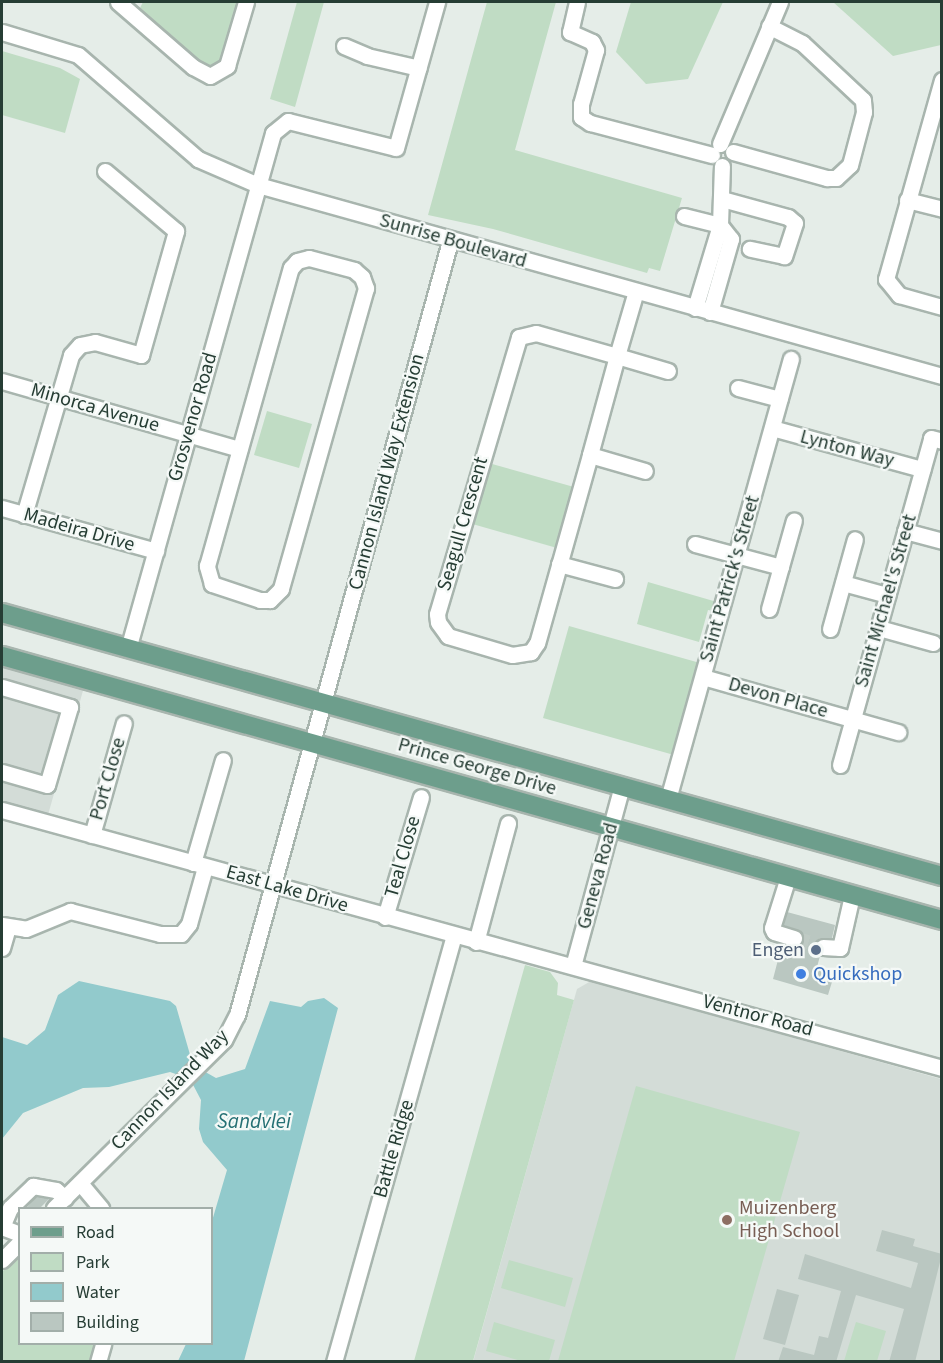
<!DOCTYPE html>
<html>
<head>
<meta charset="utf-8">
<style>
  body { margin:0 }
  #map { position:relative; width:943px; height:1363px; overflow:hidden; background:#e5ede8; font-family:"Source Sans 3",sans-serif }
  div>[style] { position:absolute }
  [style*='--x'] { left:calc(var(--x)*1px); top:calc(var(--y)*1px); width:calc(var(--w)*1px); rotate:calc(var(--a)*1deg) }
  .built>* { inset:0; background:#d3dcd7 }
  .green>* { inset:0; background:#c0dcc4 }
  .water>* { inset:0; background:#92cacc }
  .building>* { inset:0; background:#bac7c1 }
  .minor-tunnel>* { height:15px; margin-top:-7.5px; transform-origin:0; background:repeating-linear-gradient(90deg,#bfcac4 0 15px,transparent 0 23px) }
  .roads { filter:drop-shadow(2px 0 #a8b5ae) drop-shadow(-2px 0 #a8b5ae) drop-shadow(0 2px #a8b5ae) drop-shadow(0 -2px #a8b5ae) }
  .minor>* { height:15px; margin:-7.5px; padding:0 7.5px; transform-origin:7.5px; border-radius:7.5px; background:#fff }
  .major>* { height:18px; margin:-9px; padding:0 9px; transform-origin:9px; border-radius:9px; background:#6d9e8c }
  .dots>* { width:16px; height:16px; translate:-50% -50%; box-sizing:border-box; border:3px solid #f5f9f7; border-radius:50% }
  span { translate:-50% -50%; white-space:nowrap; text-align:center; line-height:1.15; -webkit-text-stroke:4.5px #f5f9f7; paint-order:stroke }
  .street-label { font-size:20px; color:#263d34 }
  .service-label { font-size:20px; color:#4e5e75 }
  .right { translate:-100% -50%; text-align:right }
  .shop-label { font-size:20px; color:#366cbe }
  .left { translate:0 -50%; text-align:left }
  .education-label { font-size:20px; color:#785e54 }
  .water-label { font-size:21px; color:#257074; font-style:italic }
  .frame { position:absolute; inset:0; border:3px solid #263d34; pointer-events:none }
  .legend { position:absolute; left:18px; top:1207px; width:195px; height:138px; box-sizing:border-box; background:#f5f9f7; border:2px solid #a2aea9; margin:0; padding:8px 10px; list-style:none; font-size:18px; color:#263d34 }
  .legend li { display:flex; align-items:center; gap:12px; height:30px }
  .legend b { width:30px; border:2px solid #a2aea9 }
</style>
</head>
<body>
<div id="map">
  <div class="built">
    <div style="clip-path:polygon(2px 656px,86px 680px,46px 822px,2px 810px)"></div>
    <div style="clip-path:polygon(591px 981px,941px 1079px,941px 1361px,473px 1362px,577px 989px)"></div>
  </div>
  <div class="green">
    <div style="clip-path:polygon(143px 2px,240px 2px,222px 63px,202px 67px,138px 12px)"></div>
    <div style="clip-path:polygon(297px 2px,324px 2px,295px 107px,270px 99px)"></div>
    <div style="clip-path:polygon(487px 2px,556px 2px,515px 150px,682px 198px,660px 271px,649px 268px,647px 273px,493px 229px,428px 215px)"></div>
    <div style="clip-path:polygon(631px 2px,723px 2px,688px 79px,646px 84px,616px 52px)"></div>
    <div style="clip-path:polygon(833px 2px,941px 2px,941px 45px,893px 56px)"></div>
    <div style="clip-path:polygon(2px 51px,60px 68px,80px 79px,65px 133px,2px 115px)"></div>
    <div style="clip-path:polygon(267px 411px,312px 424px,299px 468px,254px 455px)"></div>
    <div style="clip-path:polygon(485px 462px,574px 487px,557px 548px,469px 523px)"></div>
    <div style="clip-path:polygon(648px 582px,717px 602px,714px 611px,708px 610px,699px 642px,637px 624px)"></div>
    <div style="clip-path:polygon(569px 626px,700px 663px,674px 755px,543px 718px)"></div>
    <div style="clip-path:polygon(525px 965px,550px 972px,558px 983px,557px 995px,574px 1000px,473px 1361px,414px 1361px)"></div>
    <div style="clip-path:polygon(636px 1086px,800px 1132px,734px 1361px,558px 1361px)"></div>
    <div style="clip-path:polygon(19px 1254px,20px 1344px,95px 1344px,90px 1361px,2px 1361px,2px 1272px)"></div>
    <div style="clip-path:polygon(509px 1260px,573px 1278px,565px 1307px,501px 1288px)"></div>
    <div style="clip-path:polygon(494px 1322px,555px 1340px,549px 1361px,521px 1361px,486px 1351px)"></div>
    <div style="clip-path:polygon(856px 1322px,886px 1331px,877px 1361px,844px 1361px)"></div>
  </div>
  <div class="water">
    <div style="clip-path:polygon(79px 981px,170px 1001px,176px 1006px,193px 1065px,216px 1078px,245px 1069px,270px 1001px,301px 1007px,308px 1001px,324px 998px,338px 1008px,244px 1361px,178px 1361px,186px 1344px,212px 1344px,212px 1221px,227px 1170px,203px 1142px,199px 1129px,201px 1100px,190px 1079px,170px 1072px,109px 1087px,83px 1088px,23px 1113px,2px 1139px,2px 1037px,27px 1045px,45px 1030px,58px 995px)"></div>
  </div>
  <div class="building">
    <div style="clip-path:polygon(787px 912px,835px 925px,832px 938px,819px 938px,813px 946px,820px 956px,817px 967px,835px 972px,828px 995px,773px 979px,779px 956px,788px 959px,792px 947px,803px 940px,801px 931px,783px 925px)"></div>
    <div style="clip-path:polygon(36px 1196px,49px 1199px,39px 1209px,26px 1209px)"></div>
    <div style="clip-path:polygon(882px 1230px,915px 1239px,913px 1246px,942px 1254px,915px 1362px,889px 1362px,904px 1309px,856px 1295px,836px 1362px,778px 1362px,783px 1347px,814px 1355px,819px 1336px,828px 1338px,841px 1291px,798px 1279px,805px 1254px,911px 1288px,918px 1263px,876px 1251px)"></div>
    <div style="clip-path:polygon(777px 1289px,799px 1295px,785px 1345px,763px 1339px)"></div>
  </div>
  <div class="minor-tunnel">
    <div style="--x:794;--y:938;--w:30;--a:17"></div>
  </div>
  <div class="roads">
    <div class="minor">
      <div style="--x:118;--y:2;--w:99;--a:40.9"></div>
      <div style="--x:193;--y:67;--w:19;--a:28"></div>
      <div style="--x:210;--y:76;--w:20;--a:-30"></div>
      <div style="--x:227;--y:66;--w:67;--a:-73.5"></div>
      <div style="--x:577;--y:2;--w:31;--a:103"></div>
      <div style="--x:570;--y:32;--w:24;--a:24"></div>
      <div style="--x:592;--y:42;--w:9;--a:63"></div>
      <div style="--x:596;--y:50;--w:56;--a:105.5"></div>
      <div style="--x:581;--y:104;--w:13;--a:90"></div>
      <div style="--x:581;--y:117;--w:11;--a:34"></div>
      <div style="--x:590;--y:123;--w:126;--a:14.7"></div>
      <div style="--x:2;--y:32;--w:79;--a:16.8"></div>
      <div style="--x:78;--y:55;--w:159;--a:40.9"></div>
      <div style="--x:198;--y:159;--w:65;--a:23.4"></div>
      <div style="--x:258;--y:185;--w:710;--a:15.6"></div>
      <div style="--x:344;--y:46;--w:25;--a:23"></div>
      <div style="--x:367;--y:56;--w:53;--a:13"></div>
      <div style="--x:942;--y:80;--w:207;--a:105.7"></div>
      <div style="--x:886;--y:279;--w:21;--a:51"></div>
      <div style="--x:899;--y:295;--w:45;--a:15.6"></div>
      <div style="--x:720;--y:144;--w:154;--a:-67.1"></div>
      <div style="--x:733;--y:152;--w:98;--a:15.5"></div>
      <div style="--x:827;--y:178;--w:9;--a:0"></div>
      <div style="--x:836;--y:178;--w:19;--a:-43"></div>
      <div style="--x:850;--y:165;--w:55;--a:-75.2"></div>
      <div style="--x:864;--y:112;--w:12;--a:-95"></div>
      <div style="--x:863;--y:100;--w:83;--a:-136.9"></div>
      <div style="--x:802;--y:43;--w:37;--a:-153"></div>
      <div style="--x:722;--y:199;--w:68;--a:15.3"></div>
      <div style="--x:788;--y:217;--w:9;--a:41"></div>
      <div style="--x:795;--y:223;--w:35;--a:108"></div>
      <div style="--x:784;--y:256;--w:35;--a:-168"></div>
      <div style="--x:907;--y:200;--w:36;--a:14"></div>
      <div style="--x:684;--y:216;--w:37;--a:14"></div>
      <div style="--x:720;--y:225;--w:18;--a:52"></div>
      <div style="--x:731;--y:239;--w:76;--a:106"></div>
      <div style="--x:309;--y:258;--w:47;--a:14.9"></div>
      <div style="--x:354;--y:270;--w:11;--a:41"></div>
      <div style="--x:362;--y:277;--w:12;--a:70"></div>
      <div style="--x:366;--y:288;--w:313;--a:105.8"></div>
      <div style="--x:281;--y:589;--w:16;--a:135"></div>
      <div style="--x:270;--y:600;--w:10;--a:180"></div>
      <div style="--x:260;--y:600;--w:51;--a:-161.6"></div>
      <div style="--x:212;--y:584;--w:19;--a:-106"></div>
      <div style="--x:207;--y:566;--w:310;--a:-74.3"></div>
      <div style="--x:291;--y:268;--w:9;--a:-49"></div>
      <div style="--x:297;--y:261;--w:12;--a:-14"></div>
      <div style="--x:636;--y:291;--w:68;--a:106.3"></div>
      <div style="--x:617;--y:356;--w:103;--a:105.3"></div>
      <div style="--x:590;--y:455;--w:195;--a:105.7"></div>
      <div style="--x:537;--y:643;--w:11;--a:124"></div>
      <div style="--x:531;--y:652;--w:19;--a:171"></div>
      <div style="--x:512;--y:655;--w:67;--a:-163.5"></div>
      <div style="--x:448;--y:636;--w:17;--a:-126"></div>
      <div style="--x:438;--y:622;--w:8;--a:-97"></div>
      <div style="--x:437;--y:614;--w:289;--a:-73.5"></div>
      <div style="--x:519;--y:337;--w:17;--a:-13"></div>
      <div style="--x:536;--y:333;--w:84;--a:15.9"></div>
      <div style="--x:617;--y:356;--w:53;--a:16.4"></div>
      <div style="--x:695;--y:308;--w:87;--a:-73.2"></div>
      <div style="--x:720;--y:225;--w:59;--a:-88.1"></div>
      <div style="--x:2;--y:381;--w:247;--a:16"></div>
      <div style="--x:738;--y:388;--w:43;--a:14.7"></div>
      <div style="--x:772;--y:428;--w:156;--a:15.3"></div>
      <div style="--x:590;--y:455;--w:57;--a:16.2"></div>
      <div style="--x:2;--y:508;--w:160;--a:15.6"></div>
      <div style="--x:24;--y:515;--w:167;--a:-73.6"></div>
      <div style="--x:71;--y:355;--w:13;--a:-48"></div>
      <div style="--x:80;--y:345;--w:15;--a:-11"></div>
      <div style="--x:95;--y:342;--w:48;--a:15.8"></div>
      <div style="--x:141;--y:355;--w:129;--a:-74.2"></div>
      <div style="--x:176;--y:231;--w:93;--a:-139.8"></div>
      <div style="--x:905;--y:531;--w:38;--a:15"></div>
      <div style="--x:695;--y:544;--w:89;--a:15"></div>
      <div style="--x:559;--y:564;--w:58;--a:15"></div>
      <div style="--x:843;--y:583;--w:46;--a:15.3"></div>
      <div style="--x:769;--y:609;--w:92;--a:-74.3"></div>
      <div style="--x:879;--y:628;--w:56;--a:15.5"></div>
      <div style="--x:830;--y:629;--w:93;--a:-74.5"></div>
      <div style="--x:128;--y:649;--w:536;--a:-74.3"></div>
      <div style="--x:273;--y:133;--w:19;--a:-39"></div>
      <div style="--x:288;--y:121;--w:111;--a:14"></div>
      <div style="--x:396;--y:148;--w:152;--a:-74.3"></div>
      <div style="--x:703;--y:677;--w:203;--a:15.8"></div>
      <div style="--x:2;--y:687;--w:71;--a:16.4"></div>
      <div style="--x:70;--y:707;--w:81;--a:106.4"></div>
      <div style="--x:47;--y:785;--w:47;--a:-163.9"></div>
      <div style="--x:840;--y:765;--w:339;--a:-74.4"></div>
      <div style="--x:931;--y:438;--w:11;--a:15"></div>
      <div style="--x:668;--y:799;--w:457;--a:-74.4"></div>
      <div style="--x:2;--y:810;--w:975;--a:15.35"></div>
      <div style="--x:92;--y:835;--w:116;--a:-74.1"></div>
      <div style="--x:193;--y:863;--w:107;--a:-73.8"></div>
      <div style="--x:788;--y:877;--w:53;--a:107.4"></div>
      <div style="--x:772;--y:928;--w:4;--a:63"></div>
      <div style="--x:774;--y:932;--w:21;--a:17"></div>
      <div style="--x:385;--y:917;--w:125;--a:-73.3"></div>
      <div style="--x:2;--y:925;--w:24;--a:9"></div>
      <div style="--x:26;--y:929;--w:48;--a:-22.2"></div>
      <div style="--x:70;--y:911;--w:93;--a:14.3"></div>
      <div style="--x:160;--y:934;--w:21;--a:0"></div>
      <div style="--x:181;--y:934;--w:13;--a:-51"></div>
      <div style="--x:189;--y:924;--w:59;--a:-74.3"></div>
      <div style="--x:476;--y:942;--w:123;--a:-74.9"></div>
      <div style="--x:823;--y:947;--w:17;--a:3"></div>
      <div style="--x:840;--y:948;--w:54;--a:-77.2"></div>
      <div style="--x:2;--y:948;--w:22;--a:-74"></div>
      <div style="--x:573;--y:966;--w:187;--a:-74.8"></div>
      <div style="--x:80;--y:1183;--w:33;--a:50"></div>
      <div style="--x:54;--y:1208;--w:239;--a:-44.7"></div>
      <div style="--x:224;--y:1040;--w:28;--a:-63"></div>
      <div style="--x:237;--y:1015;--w:803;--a:-74.61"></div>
      <div style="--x:20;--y:1234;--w:19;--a:-159"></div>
      <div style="--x:2;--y:1227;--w:21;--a:-67"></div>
      <div style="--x:10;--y:1208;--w:32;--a:-44"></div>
      <div style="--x:33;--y:1186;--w:23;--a:10"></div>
      <div style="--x:56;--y:1190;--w:12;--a:42"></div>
      <div style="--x:2;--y:1260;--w:25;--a:-45"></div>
      <div style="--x:98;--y:1362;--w:19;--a:-74"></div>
      <div style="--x:334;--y:1362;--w:443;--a:-74.3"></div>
    </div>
    <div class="major">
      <div style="--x:2;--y:613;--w:976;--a:15.63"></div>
      <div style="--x:2;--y:656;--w:976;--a:15.69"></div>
    </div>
  </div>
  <div class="dots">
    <div style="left:816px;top:950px;background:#5c6f8a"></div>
    <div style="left:801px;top:974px;background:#3f7fe0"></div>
    <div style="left:727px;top:1220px;background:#8d6e63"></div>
  </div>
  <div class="street-label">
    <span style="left:453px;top:241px;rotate:16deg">Sunrise Boulevard</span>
    <span style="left:95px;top:408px;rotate:16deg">Minorca Avenue</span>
    <span style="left:193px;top:417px;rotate:-74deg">Grosvenor Road</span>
    <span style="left:847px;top:449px;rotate:15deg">Lynton Way</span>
    <span style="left:387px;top:472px;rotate:-75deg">Cannon Island Way Extension</span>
    <span style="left:463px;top:524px;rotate:-74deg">Seagull Crescent</span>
    <span style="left:79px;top:530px;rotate:16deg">Madeira Drive</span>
    <span style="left:730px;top:579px;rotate:-74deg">Saint Patrick's Street</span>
    <span style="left:886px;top:601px;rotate:-74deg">Saint Michael's Street</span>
    <span style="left:778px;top:698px;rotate:16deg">Devon Place</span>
    <span style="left:477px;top:767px;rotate:16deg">Prince George Drive</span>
    <span style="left:108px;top:779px;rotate:-74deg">Port Close</span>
    <span style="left:403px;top:857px;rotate:-74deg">Teal Close</span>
    <span style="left:598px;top:876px;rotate:-75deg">Geneva Road</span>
    <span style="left:287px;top:889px;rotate:16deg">East Lake Drive</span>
    <span style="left:758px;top:1016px;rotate:15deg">Ventnor Road</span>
    <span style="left:170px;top:1090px;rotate:-46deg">Cannon Island Way</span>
    <span style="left:394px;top:1149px;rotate:-74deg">Battle Ridge</span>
  </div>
  <div class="service-label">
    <span class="right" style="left:804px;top:950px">Engen</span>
  </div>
  <div class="shop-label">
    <span class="left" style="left:813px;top:974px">Quickshop</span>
  </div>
  <div class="education-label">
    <span class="left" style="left:739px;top:1220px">Muizenberg<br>High School</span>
  </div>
  <div class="water-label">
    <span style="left:254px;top:1121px">Sandvlei</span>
  </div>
  <div class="frame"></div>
  <ul class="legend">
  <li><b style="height:8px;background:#6d9e8c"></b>Road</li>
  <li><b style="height:16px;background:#c0dcc4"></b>Park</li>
  <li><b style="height:16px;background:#92cacc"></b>Water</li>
  <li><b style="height:16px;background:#bac7c1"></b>Building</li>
  </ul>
</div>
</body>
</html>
